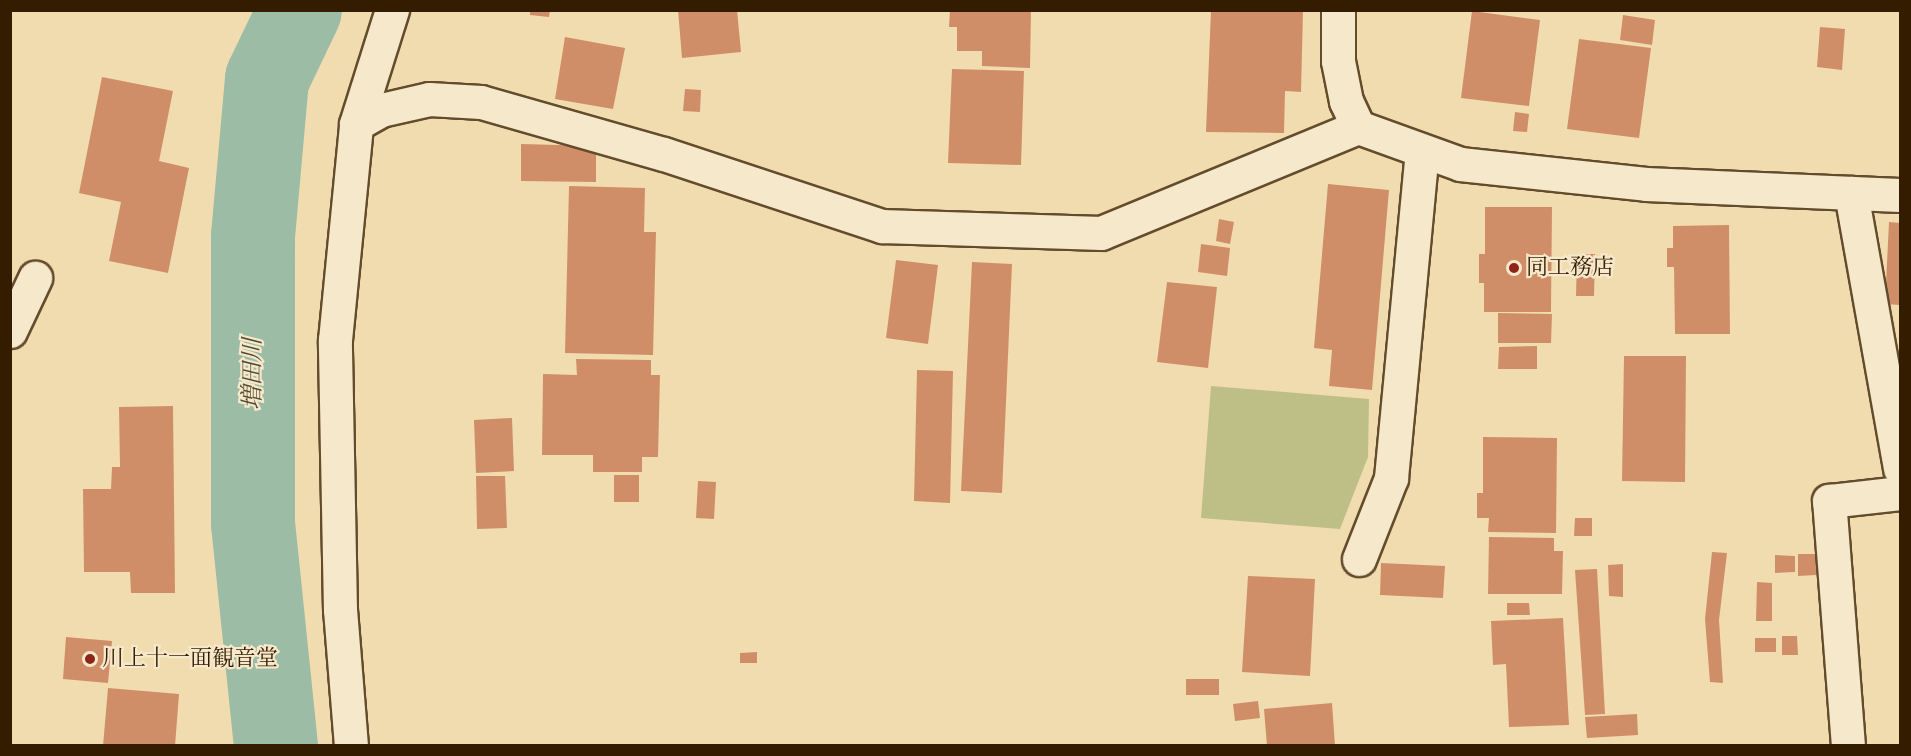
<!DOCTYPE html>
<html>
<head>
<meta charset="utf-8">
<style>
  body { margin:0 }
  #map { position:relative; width:1911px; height:756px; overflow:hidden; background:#f1dcaf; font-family:Cardo,"Noto Serif JP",serif }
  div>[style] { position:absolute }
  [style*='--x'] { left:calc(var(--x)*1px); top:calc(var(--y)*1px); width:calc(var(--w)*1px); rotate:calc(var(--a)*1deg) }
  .green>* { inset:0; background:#bebf87 }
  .river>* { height:84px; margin:-42px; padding:0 42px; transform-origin:42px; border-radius:42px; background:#9cbca5 }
  .building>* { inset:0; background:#d08e68 }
  .roads { filter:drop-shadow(2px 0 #634c2c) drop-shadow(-2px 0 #634c2c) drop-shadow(0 2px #634c2c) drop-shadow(0 -2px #634c2c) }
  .street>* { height:33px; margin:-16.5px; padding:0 16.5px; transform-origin:16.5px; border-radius:16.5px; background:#f6e8cb }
  .dots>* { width:16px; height:16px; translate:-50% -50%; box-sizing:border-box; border:3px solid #f6e8cb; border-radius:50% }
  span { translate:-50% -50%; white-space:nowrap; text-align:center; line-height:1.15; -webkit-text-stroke:4.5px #f6e8cb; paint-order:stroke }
  .poi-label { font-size:22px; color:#341c00 }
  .left { translate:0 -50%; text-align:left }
  .water-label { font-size:24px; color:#534c32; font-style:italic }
  .frame { position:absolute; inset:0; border:12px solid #341c00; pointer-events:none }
</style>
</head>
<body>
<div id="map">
  <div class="green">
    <div style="clip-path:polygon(1211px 386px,1369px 399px,1368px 457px,1340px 529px,1201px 518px)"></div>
  </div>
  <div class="river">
    <div style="--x:276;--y:746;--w:224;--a:-95.9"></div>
    <div style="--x:253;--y:523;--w:287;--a:-90"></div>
    <div style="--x:253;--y:236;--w:158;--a:-84.9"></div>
    <div style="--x:267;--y:79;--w:76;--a:-64.4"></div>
  </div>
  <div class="building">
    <div style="clip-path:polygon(530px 10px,550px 10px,549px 17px,530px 15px)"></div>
    <div style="clip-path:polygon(678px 10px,737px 10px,741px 52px,682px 58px)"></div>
    <div style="clip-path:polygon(950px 10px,1031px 10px,1030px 68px,982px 66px,982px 51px,957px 51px,957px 27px,949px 27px)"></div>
    <div style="clip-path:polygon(1211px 10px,1303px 10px,1301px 92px,1285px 91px,1284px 133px,1206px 132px)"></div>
    <div style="clip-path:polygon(1472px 11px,1540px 20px,1529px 106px,1461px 98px)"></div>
    <div style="clip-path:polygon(1623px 15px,1655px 20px,1652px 45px,1620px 40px)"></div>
    <div style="clip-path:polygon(1820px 27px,1845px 29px,1842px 70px,1817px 67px)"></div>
    <div style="clip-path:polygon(565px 37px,625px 48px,613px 109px,555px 99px)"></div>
    <div style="clip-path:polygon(1579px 39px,1651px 48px,1639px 138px,1567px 129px)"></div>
    <div style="clip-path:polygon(952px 69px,1024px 71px,1021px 165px,948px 163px)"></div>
    <div style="clip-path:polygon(102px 77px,173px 91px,159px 161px,189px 168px,168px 273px,109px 261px,121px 202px,79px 193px)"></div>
    <div style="clip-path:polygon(685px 89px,701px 90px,700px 112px,683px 111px)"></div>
    <div style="clip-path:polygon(1515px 112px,1529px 114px,1527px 132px,1513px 131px)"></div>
    <div style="clip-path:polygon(521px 144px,596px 146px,596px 182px,521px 181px)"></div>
    <div style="clip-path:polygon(1328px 184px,1389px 190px,1372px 390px,1329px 386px,1332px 350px,1314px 348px)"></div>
    <div style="clip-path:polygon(569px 186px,645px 188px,644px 232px,656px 232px,653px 355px,565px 353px)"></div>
    <div style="clip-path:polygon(1485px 207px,1552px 207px,1551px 312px,1484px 312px,1484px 283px,1479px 283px,1479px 254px,1485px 254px)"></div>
    <div style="clip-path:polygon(1219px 219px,1234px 222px,1230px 244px,1216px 241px)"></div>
    <div style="clip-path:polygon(1889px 222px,1900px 223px,1900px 305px,1885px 304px)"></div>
    <div style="clip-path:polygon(1729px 225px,1730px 334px,1675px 334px,1674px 267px,1667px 267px,1667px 248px,1673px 248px,1673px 226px)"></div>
    <div style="clip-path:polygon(1201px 244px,1230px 248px,1227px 276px,1198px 272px)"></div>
    <div style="clip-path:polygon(1577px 254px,1595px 254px,1594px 296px,1576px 296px)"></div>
    <div style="clip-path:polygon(896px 260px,938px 265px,928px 344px,886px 338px)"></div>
    <div style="clip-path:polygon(972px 262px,1012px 264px,1002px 493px,961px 491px)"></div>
    <div style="clip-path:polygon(1167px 282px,1217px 287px,1208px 368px,1157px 362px)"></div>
    <div style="clip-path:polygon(1498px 313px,1552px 314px,1551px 343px,1498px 343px)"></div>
    <div style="clip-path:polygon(1537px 346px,1537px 369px,1498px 369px,1499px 347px)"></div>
    <div style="clip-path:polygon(1624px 356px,1686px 356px,1685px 482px,1622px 481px)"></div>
    <div style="clip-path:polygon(576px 359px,651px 360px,651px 375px,660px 375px,658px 457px,642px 457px,642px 472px,593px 472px,593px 455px,542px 455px,543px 374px,577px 375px)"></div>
    <div style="clip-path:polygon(917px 370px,953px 371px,950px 503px,914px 501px)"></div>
    <div style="clip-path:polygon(173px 406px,175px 593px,131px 593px,130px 572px,84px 572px,83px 489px,111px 489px,112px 467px,120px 467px,119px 407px)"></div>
    <div style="clip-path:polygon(512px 418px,514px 471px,476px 473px,474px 420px)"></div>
    <div style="clip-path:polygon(1483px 437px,1557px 438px,1556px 533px,1488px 532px,1489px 518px,1477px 518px,1477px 493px,1483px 493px)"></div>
    <div style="clip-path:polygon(614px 475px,639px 475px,639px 502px,614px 502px)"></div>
    <div style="clip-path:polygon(476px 476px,505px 476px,507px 528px,477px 529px)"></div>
    <div style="clip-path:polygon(698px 481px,716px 482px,714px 519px,696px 518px)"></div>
    <div style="clip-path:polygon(1575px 518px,1592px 518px,1592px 536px,1574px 536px)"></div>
    <div style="clip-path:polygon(1489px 537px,1554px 538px,1554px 551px,1563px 551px,1562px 594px,1488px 594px)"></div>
    <div style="clip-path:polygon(1712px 552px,1727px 553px,1719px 620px,1723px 683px,1710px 682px,1705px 619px)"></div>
    <div style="clip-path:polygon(1798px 554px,1816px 554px,1816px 575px,1798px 576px)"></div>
    <div style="clip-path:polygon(1775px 555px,1795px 556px,1795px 572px,1775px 573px)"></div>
    <div style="clip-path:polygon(1381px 563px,1445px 566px,1443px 598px,1380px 595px)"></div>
    <div style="clip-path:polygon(1623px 564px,1623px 597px,1609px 596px,1608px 565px)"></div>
    <div style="clip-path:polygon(1597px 569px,1605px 714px,1585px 715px,1575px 570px)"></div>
    <div style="clip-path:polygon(1248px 576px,1315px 579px,1310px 676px,1242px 672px)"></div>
    <div style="clip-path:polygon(1757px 582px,1772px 583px,1772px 621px,1756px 621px)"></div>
    <div style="clip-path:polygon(1507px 603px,1529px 603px,1530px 615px,1507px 615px)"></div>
    <div style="clip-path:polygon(1563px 618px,1569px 725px,1509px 727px,1506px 664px,1493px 665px,1491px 621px)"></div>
    <div style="clip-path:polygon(1782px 636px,1797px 636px,1798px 655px,1782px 655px)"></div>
    <div style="clip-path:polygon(66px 637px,112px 641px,108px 683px,63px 679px)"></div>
    <div style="clip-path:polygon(1755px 638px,1776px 638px,1776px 652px,1755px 652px)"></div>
    <div style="clip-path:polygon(757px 652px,757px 663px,740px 663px,740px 653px)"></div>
    <div style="clip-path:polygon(1186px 679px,1219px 679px,1219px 695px,1186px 695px)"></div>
    <div style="clip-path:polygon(108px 688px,179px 694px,175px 746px,103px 746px)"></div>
    <div style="clip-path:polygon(1258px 701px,1260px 718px,1235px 721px,1233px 704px)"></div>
    <div style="clip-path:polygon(1332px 703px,1335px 746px,1267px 746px,1264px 709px)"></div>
    <div style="clip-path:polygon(1637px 714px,1638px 735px,1587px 738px,1585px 717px)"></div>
  </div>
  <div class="roads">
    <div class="street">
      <div style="--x:1338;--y:10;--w:51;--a:90"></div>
      <div style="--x:1338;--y:61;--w:41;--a:78.7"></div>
      <div style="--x:1346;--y:101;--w:29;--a:65"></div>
      <div style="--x:356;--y:124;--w:120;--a:-72.5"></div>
      <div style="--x:1851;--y:193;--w:280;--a:79.9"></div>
      <div style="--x:10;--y:331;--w:59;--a:-64.7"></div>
      <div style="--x:1359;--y:559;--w:87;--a:-68.4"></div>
      <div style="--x:1391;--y:478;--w:327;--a:-84.6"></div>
      <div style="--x:351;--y:746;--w:136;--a:-94.6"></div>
      <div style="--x:340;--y:610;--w:270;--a:-91.1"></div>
      <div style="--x:335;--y:340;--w:217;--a:-84.4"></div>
      <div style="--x:356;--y:124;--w:29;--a:-29"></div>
      <div style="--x:381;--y:110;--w:49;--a:-12.9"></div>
      <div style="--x:429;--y:99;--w:52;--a:3.3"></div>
      <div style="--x:481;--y:102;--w:190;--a:15.9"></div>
      <div style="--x:664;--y:154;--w:230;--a:18.3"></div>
      <div style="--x:882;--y:226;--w:219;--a:1.8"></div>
      <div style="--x:1101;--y:233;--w:278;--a:-22.4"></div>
      <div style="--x:1358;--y:127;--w:109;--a:19.9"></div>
      <div style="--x:1460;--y:164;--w:187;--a:6.1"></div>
      <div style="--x:1646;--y:184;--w:254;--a:2.5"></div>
      <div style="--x:1848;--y:746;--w:246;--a:-94.4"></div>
      <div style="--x:1829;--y:501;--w:71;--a:-6.4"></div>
    </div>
  </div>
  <div class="dots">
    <div style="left:1514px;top:268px;background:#8f2418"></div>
    <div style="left:90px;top:659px;background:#8f2418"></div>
  </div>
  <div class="poi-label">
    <span class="left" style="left:1526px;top:268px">同工務店</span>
    <span class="left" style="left:102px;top:659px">川上十一面観音堂</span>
  </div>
  <div class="water-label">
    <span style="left:253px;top:374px;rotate:-90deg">増田川</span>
  </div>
  <div class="frame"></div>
</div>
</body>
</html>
